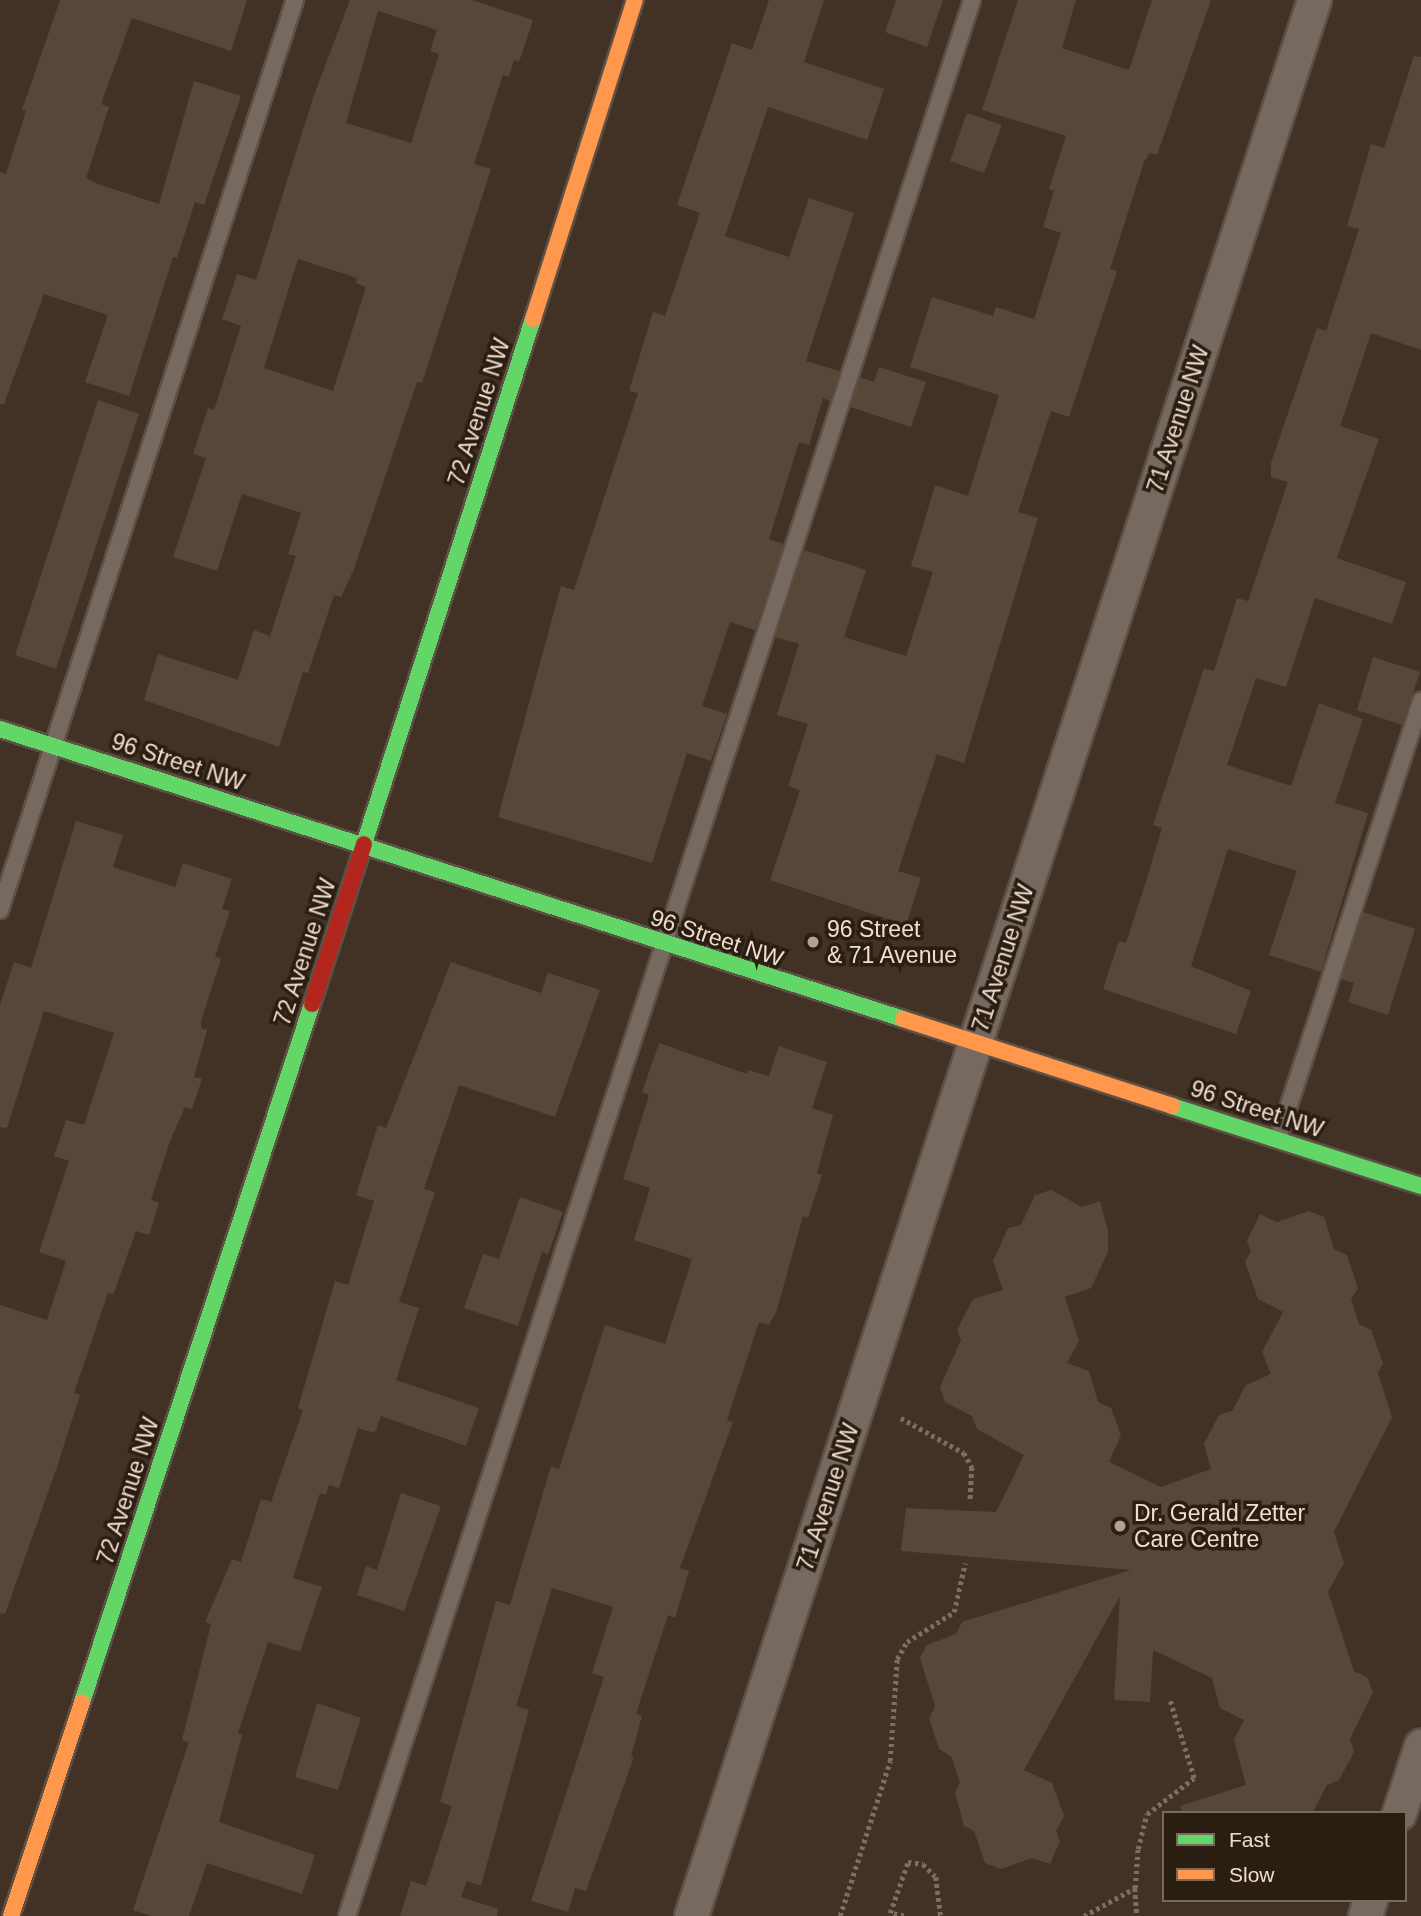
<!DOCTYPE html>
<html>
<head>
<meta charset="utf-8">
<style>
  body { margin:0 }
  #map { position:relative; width:1421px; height:1916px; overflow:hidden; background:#423225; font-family:Helvetica,sans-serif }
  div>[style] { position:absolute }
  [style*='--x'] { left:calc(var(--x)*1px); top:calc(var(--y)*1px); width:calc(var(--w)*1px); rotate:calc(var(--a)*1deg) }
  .building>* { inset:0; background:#574738 }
  .path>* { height:4.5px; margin-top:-2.25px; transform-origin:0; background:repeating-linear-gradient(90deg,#7a6f66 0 3.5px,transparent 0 7px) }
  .roads { filter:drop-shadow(2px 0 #5e5045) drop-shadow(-2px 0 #5e5045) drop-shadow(0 2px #5e5045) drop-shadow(0 -2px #5e5045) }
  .lane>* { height:16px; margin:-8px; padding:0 8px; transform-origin:8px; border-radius:8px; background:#756960 }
  .street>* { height:33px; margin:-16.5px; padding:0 16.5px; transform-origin:16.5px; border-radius:16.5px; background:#756960 }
  .fast>* { height:16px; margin:-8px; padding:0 8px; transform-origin:8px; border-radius:8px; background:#63d668 }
  .slow>* { height:16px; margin:-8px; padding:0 8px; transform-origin:8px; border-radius:8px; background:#ff974d }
  .jam>* { height:16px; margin:-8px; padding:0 8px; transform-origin:8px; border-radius:8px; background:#b3261e }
  .dots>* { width:19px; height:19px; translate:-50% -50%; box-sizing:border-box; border:4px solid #2a1d12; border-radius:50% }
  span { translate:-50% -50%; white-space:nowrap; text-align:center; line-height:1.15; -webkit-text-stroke:7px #2a1d12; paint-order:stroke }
  .street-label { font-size:23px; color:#efddce }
  .poi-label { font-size:23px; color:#efddce }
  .left { translate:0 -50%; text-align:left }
  .legend { position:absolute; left:1162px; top:1811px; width:245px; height:91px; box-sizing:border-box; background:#2a1d12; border:2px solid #796a5d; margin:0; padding:9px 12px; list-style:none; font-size:21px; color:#efddce }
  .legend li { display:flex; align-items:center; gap:14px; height:35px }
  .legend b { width:35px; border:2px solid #796a5d }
</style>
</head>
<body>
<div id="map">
  <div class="building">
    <div style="clip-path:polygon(60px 0,247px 0,231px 51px,132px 18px,101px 104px,109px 107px,86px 178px,98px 184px,159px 204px,194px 81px,241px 96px,204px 205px,195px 202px,177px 258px,173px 257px,129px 396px,85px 382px,108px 315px,44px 294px,4px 404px,0 404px,0 172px,6px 174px,26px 111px,22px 110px)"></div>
    <div style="clip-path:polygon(evenodd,350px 0,472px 0,533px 20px,519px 62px,514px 60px,509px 77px,503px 75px,474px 164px,491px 169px,422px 383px,417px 382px,354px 569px,341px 597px,334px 595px,308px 673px,303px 672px,279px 747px,144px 700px,158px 654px,238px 680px,254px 630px,270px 636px,296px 556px,288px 554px,301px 513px,242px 494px,217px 571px,173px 557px,206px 458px,193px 454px,208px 408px,214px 410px,241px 326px,222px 319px,237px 274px,256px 280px,313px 98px,350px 0,378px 11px,437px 30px,430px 51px,439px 54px,411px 143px,346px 123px,378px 11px,350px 0,298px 259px,357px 278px,356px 283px,366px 287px,333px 391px,264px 368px,298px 259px)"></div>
    <div style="clip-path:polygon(769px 0,824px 0,804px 62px,884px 89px,867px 140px,768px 107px,725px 236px,789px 257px,809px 198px,854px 213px,806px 361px,840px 371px,830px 401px,823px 398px,809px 445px,799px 442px,769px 539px,784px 544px,755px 630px,730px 622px,702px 706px,727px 714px,711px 761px,687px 753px,652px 863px,498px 817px,561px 586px,574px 590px,638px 393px,629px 391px,653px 312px,665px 316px,700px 213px,677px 205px,732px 43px,752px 50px)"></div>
    <div style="clip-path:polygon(896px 0,943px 0,927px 47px,885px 32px)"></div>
    <div style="clip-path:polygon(1018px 0,1076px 0,1062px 48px,1129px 70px,1152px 0,1211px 0,1157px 155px,1150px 153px,1144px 162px,1110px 269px,1117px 271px,1069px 417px,1051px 411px,1018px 512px,1038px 518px,964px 763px,937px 754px,898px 871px,921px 878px,906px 925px,770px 880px,800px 790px,788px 786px,808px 724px,777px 715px,799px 644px,775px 637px,804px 550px,866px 570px,844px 637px,906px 656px,933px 572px,911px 566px,935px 485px,968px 496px,999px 395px,910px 367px,932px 297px,993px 316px,996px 307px,1034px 319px,1061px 233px,1043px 227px,1054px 191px,1049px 189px,1066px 136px,982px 110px)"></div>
    <div style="clip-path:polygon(1414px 56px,1421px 57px,1421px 350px,1371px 333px,1340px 426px,1379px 439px,1337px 558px,1406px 582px,1392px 624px,1315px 598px,1286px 687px,1256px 678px,1227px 765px,1291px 786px,1319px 703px,1363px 719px,1335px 803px,1368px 813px,1321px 972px,1269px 955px,1297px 871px,1228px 849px,1191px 966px,1251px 991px,1236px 1034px,1103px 989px,1119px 941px,1126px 943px,1148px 875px,1162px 828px,1153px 825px,1204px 668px,1214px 671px,1237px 598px,1248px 601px,1288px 482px,1271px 477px,1271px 463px,1317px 328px,1326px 331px,1359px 229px,1347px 226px,1371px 144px,1384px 148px)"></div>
    <div style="clip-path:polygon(967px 113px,1002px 125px,984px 173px,950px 161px)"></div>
    <div style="clip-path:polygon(879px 367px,926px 382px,911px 427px,850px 407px,860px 377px,874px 382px)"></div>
    <div style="clip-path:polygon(98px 400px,139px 414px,56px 669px,15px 655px)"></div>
    <div style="clip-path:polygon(1373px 657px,1420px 672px,1402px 725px,1357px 710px)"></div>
    <div style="clip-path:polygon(76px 821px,123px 835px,113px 867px,175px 887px,183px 863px,232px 879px,222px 909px,230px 911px,215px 956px,221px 959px,201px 1021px,201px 1028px,207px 1030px,194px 1077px,202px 1079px,192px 1109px,185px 1107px,170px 1141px,151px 1200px,159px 1203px,149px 1235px,136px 1231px,113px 1295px,108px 1293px,74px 1393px,80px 1395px,57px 1467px,5px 1614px,0 1613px,0 1305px,47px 1320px,66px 1261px,39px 1252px,69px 1161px,54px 1156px,66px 1120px,84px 1125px,114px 1033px,44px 1011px,7px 1128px,0 1127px,0 1005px,14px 962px,31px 968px)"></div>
    <div style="clip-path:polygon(1363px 912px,1415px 929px,1388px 1015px,1348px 1002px,1354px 983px,1341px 979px)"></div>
    <div style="clip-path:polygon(451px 962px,541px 993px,548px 973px,600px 990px,555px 1117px,459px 1085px,424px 1189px,435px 1192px,399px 1302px,419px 1308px,396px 1380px,479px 1408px,466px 1446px,381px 1416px,375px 1433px,358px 1428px,339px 1488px,329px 1485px,326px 1495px,320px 1493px,293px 1578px,322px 1587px,300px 1652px,268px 1642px,238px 1733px,242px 1735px,219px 1822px,315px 1855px,302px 1894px,207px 1863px,189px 1916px,152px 1916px,133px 1910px,189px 1742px,182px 1740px,211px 1624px,205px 1622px,232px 1559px,241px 1562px,261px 1499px,271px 1502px,303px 1410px,298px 1408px,335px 1281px,348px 1285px,374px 1201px,356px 1195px,378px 1125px,386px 1128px)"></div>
    <div style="clip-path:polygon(659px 1043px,747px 1074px,748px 1070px,769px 1076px,779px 1046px,827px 1062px,812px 1108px,833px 1115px,817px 1173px,822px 1175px,808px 1218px,803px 1216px,777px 1310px,769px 1325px,759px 1322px,727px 1420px,733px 1422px,680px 1568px,689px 1571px,675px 1618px,668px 1615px,636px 1714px,642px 1716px,631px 1756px,634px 1757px,586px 1891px,575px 1888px,568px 1912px,531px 1901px,604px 1677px,592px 1673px,613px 1607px,552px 1588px,516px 1706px,529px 1710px,481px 1886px,467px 1881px,461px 1897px,498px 1909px,497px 1916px,400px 1916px,411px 1881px,426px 1886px,452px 1806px,440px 1802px,496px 1601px,510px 1605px,551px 1466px,559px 1469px,605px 1325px,665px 1344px,692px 1259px,634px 1240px,650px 1188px,623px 1179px,649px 1095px,642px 1092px)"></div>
    <div style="clip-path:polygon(1051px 1190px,1082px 1207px,1100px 1201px,1108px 1231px,1108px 1252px,1091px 1288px,1065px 1297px,1079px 1341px,1067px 1363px,1089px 1371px,1098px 1402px,1111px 1408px,1121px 1435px,1109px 1462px,1161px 1487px,1211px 1469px,1204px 1444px,1219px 1415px,1232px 1411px,1246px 1385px,1271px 1374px,1262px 1352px,1283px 1312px,1258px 1299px,1245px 1262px,1251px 1251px,1247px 1241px,1260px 1214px,1277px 1222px,1309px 1211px,1324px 1217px,1334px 1249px,1347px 1255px,1358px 1288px,1351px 1299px,1359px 1324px,1371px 1330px,1383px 1363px,1378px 1373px,1392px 1417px,1334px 1532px,1344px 1563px,1328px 1592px,1354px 1671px,1367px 1677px,1373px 1692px,1350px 1739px,1354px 1752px,1339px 1780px,1327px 1785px,1312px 1813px,1182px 1813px,1180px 1806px,1246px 1785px,1234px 1740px,1244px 1720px,1220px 1708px,1212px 1678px,1153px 1650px,1150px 1702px,1114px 1700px,1120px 1596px,1024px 1770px,1052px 1783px,1064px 1816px,1056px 1831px,1060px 1841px,1050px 1864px,1032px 1858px,1001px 1869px,985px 1863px,974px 1831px,964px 1826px,955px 1793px,960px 1782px,951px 1756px,939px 1749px,929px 1718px,935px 1706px,920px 1658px,927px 1645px,956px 1634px,962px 1622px,1131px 1570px,901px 1551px,906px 1508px,996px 1512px,1024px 1455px,977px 1429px,972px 1416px,945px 1402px,940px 1387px,961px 1340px,957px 1330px,973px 1299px,1003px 1290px,993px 1261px,1008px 1228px,1021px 1225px,1035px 1195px)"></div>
    <div style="clip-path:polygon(520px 1197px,563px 1212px,548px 1254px,542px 1252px,518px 1326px,464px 1308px,483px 1254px,499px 1259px)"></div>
    <div style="clip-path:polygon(401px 1493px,441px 1506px,404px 1611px,357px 1595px,366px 1566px,377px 1570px)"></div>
    <div style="clip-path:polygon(317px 1703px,361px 1718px,338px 1790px,295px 1777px)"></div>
  </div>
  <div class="path">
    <div style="--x:901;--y:1418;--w:72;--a:29.1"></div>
    <div style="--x:964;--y:1453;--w:16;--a:60"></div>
    <div style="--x:972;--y:1467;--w:35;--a:93"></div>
    <div style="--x:1135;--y:1888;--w:28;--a:86"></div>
    <div style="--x:840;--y:1916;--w:163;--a:-72.1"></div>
    <div style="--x:890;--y:1761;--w:102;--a:-86.1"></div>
    <div style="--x:897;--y:1659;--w:20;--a:-60"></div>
    <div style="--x:907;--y:1642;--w:56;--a:-32.6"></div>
    <div style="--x:954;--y:1612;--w:50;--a:-77.3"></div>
    <div style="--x:904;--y:1916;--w:14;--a:-168"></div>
    <div style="--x:890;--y:1913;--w:54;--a:-70.6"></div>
    <div style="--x:908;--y:1862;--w:15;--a:8"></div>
    <div style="--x:923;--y:1864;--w:18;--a:45"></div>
    <div style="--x:936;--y:1877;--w:39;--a:83"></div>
    <div style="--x:1084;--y:1916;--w:58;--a:-28.8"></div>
    <div style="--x:1135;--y:1888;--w:39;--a:-86"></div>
    <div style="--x:1138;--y:1849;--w:36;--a:-76"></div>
    <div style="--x:1147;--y:1814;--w:59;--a:-37.5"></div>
    <div style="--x:1194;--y:1778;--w:81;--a:-107.3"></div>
  </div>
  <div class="roads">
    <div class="lane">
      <div style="--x:0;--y:910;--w:957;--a:-72.04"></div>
      <div style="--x:1278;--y:1139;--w:461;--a:-71.9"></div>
      <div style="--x:347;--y:1916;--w:2015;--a:-71.93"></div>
    </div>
    <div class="street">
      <div style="--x:1399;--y:1813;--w:71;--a:-71.8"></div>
      <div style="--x:691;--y:1916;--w:2015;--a:-71.99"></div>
      <div style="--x:1365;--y:1916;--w:17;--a:-73"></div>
    </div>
    <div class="fast">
      <div style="--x:0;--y:729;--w:948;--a:17.8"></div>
      <div style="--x:364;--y:844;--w:552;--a:-72.16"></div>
      <div style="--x:1172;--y:1106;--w:262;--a:17.8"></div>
      <div style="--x:82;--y:1702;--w:735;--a:-71.76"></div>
    </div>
    <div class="slow">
      <div style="--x:533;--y:319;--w:335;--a:-72.3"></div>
      <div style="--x:903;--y:1019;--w:283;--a:17.9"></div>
      <div style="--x:11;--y:1916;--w:225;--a:-71.6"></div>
    </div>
    <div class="jam">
      <div style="--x:312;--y:1004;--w:168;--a:-72"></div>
    </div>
  </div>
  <div class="dots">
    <div style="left:813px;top:942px;background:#b2a193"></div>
    <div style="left:1120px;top:1526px;background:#b2a193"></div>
  </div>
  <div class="street-label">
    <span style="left:479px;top:412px;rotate:-72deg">72 Avenue NW</span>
    <span style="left:1178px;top:419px;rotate:-72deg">71 Avenue NW</span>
    <span style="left:178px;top:762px;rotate:18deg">96 Street NW</span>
    <span style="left:717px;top:938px;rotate:18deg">96 Street NW</span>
    <span style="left:305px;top:952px;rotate:-72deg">72 Avenue NW</span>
    <span style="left:1003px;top:958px;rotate:-72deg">71 Avenue NW</span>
    <span style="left:1257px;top:1109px;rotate:18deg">96 Street NW</span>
    <span style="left:128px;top:1491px;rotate:-72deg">72 Avenue NW</span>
    <span style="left:828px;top:1497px;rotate:-72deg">71 Avenue NW</span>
  </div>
  <div class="poi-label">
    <span class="left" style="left:827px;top:942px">96 Street<br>&amp; 71 Avenue</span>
    <span class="left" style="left:1134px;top:1526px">Dr. Gerald Zetter<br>Care Centre</span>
  </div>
  <ul class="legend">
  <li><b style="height:9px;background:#63d668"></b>Fast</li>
  <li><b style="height:9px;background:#ff974d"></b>Slow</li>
  </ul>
</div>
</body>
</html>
